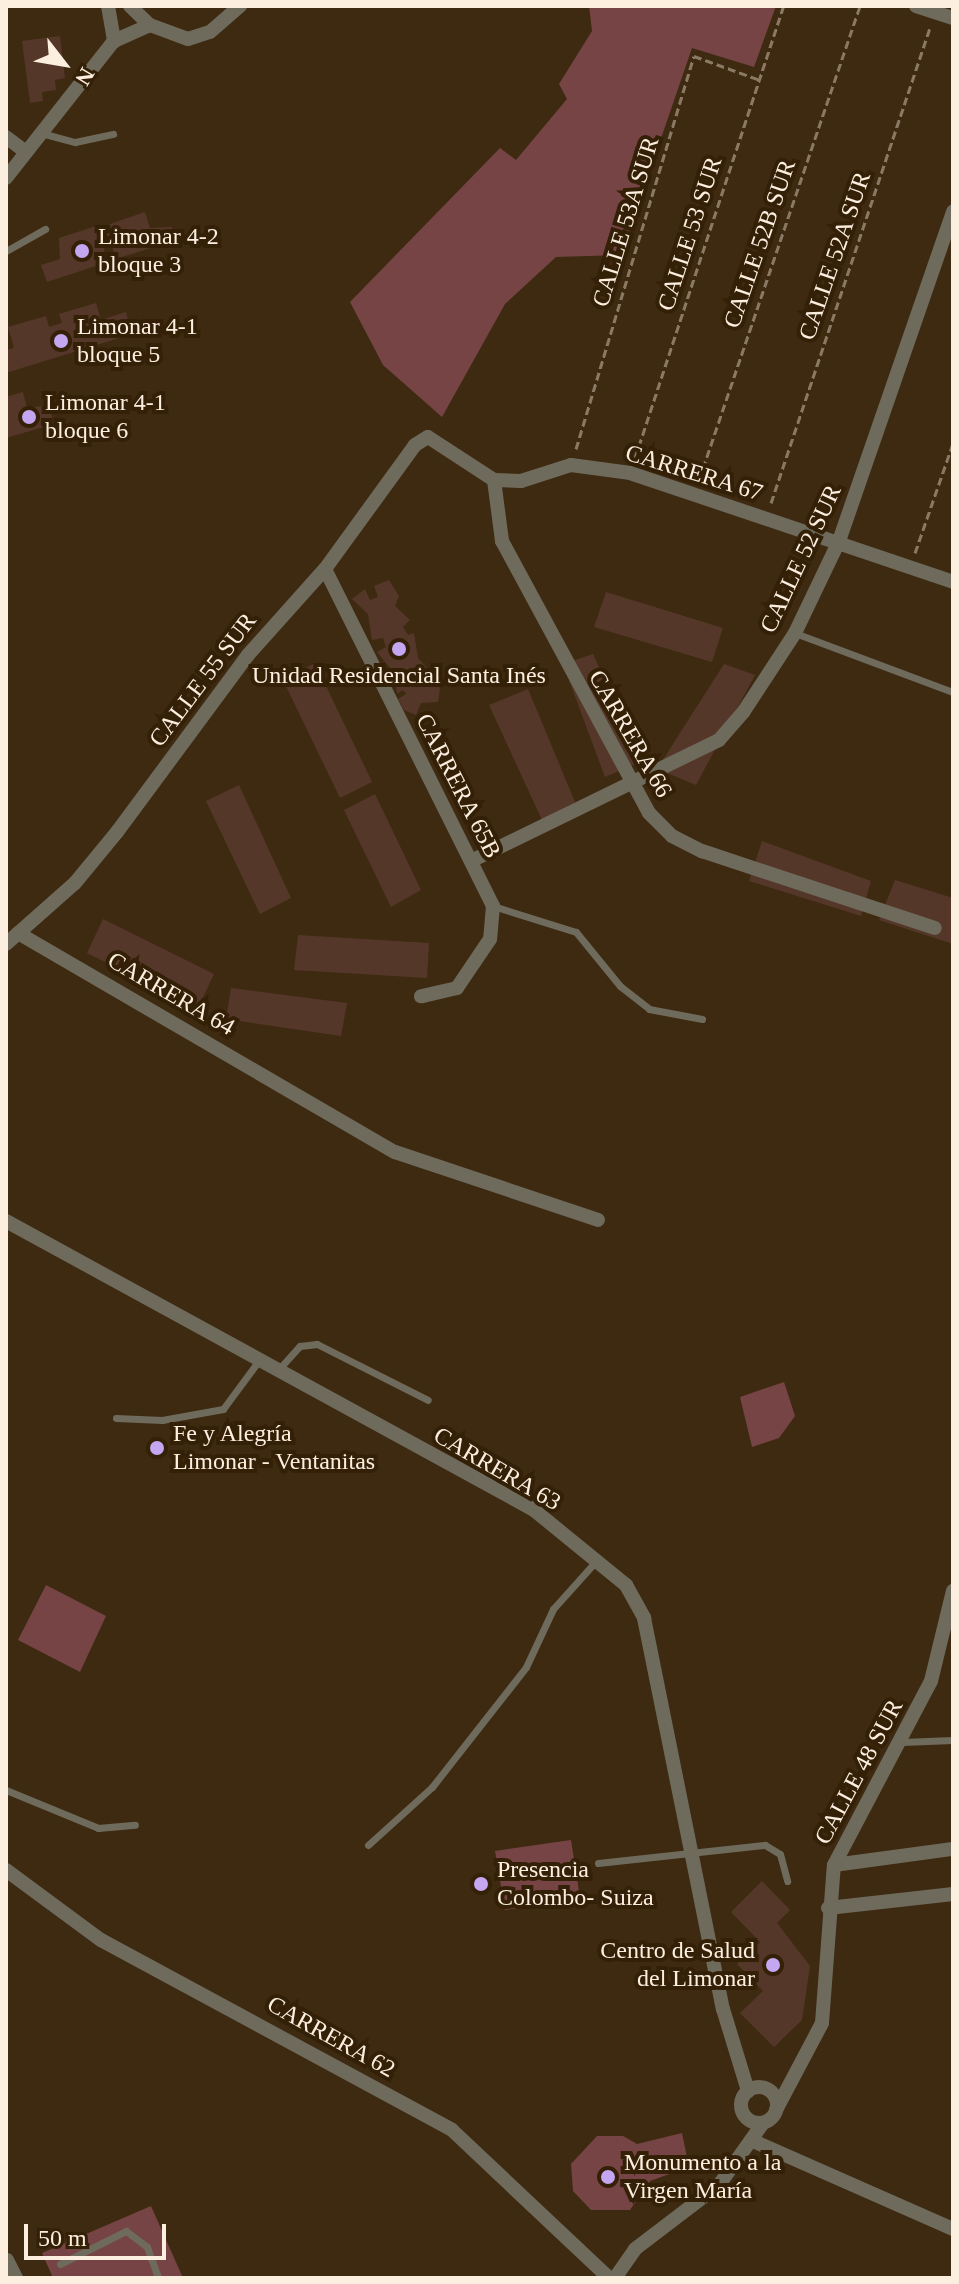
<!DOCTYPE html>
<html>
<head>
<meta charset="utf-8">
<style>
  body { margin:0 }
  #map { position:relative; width:959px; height:2284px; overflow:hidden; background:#3e2a11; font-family:Georgia,serif }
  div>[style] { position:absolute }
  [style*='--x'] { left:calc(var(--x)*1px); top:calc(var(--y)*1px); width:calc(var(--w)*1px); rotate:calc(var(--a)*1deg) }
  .green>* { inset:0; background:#764445 }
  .building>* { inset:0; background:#55372a }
  .path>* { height:3px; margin-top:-1.5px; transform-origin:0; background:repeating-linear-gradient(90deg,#8b7964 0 8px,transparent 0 12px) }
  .service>* { height:7px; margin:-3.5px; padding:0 3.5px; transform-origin:3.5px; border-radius:3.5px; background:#6e6b5d }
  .minor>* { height:14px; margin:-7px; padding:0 7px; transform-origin:7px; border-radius:7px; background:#6e6b5d }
  .minor>.ring { margin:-7px; padding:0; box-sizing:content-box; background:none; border:14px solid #6e6b5d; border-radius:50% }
  .dots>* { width:22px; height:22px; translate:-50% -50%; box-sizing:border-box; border:4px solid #342007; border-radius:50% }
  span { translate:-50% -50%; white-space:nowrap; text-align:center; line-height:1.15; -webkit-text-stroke:8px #342007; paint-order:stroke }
  .street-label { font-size:24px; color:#fcefe0 }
  .poi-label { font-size:24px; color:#fcefe0 }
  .left { translate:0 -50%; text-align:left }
  .right { translate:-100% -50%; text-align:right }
  .frame { position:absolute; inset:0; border:8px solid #fcefe0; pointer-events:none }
  .north { position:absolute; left:24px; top:24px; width:80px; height:80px; -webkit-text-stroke:6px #342007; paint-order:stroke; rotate:121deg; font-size:22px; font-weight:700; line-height:32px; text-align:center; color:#fcefe0 }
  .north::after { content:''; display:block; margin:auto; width:28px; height:36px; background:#fcefe0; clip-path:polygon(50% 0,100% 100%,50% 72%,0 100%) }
  .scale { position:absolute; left:24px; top:2224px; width:142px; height:36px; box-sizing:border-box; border:4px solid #fcefe0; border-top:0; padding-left:10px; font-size:24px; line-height:28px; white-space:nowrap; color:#fcefe0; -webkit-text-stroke:6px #342007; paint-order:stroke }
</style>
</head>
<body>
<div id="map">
  <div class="green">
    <div style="clip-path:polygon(589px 6px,776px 6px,754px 67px,692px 48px,621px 255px,556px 257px,505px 304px,442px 417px,383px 365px,350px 302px,500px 148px,516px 160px,567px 99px,559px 84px,592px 31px)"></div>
    <div style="clip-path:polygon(784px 1382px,795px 1416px,779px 1438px,752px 1447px,740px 1397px)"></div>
    <div style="clip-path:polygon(46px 1585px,106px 1616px,80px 1672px,18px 1640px)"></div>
    <div style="clip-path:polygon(571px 1840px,580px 1898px,505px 1910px,495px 1851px)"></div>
    <div style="clip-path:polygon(682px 2133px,689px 2167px,650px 2181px,630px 2210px,591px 2210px,573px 2191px,571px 2164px,597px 2136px,623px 2136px,637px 2144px)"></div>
    <div style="clip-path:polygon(151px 2206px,183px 2278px,53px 2278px,42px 2253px)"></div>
  </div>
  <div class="building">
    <div style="clip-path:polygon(60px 36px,65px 78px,55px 80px,56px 90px,42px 92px,43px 101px,30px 103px,22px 41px)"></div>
    <div style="clip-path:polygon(145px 212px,150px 228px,172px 227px,176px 240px,116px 259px,111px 242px,104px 243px,105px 263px,47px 282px,41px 265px,60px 259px,59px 238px,96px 226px,99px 235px,112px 231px,110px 224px)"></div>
    <div style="clip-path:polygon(96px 303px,101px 320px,126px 312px,132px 334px,6px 373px,6px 350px,14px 348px,8px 327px,46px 316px,49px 327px,62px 323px,59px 314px)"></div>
    <div style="clip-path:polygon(23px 392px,27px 408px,49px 405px,54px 424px,6px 438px,6px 397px)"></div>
    <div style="clip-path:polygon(389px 580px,399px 596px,395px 606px,410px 620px,403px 627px,408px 635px,414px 633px,418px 658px,433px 675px,427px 683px,435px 679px,440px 689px,438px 702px,421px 703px,416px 715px,404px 710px,398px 699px,406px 694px,403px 690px,397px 694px,395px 674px,377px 652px,386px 647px,383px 638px,372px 640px,368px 614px,352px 599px,365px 589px,370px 600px,378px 597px,374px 586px)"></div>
    <div style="clip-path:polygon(606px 592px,723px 628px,712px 662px,594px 627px)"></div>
    <div style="clip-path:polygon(593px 654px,642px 761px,605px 777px,563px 664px)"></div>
    <div style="clip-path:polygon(315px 663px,372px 782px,340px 798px,283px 680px)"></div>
    <div style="clip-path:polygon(724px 664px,755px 675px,696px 785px,657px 769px)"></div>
    <div style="clip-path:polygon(528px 689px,575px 802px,542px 820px,489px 705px)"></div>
    <div style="clip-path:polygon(239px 785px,291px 898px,260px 914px,206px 801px)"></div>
    <div style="clip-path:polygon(375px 794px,421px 890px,391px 907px,344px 810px)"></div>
    <div style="clip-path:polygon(762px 841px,871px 881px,861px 916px,749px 881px)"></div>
    <div style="clip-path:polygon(895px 880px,953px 898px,953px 944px,879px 920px)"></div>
    <div style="clip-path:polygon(103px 919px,214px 974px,198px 1008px,87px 953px)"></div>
    <div style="clip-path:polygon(298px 935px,429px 943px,427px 978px,294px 970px)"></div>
    <div style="clip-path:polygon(231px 988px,347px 1003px,341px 1036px,226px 1019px)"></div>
    <div style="clip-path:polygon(762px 1881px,790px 1910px,777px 1923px,810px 1966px,802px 2020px,774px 2047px,740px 2013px,763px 1991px,737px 1964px,760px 1942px,731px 1912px)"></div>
  </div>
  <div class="path">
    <div style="--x:576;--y:449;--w:410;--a:-73.3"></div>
    <div style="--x:694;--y:56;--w:70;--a:20"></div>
    <div style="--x:635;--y:458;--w:476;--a:-71.8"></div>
    <div style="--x:699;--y:480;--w:501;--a:-71.24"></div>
    <div style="--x:771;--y:503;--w:500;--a:-71.5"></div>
    <div style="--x:915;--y:553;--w:116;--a:-70.9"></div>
  </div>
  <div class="service">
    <div style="--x:41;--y:133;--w:35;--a:15"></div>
    <div style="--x:75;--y:142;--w:39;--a:-12"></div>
    <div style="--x:6;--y:251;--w:45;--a:-29.4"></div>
    <div style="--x:795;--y:633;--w:169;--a:20.5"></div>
    <div style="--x:493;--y:906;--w:87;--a:17.4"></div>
    <div style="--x:576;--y:932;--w:70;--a:50.8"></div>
    <div style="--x:620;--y:986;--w:37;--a:38"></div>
    <div style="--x:649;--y:1009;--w:54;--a:10.7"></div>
    <div style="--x:279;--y:1369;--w:31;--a:-48"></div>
    <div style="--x:300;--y:1346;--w:17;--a:-7"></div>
    <div style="--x:317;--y:1344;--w:124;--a:26.8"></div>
    <div style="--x:116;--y:1418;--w:46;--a:2.5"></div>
    <div style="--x:162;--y:1420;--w:62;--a:-10.2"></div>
    <div style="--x:223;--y:1409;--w:57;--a:-53.5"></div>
    <div style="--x:902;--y:1742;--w:51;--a:-2.2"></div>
    <div style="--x:6;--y:1790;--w:100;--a:22.4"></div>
    <div style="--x:98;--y:1828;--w:37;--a:-5"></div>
    <div style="--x:368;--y:1845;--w:86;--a:-42.2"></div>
    <div style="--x:432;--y:1787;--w:152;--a:-51.9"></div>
    <div style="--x:526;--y:1667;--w:64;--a:-65"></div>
    <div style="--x:553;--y:1609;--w:66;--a:-48.1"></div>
    <div style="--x:598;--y:1863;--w:168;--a:-6.2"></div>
    <div style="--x:765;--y:1845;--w:17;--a:31"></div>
    <div style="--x:780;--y:1854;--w:28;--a:75"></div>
    <div style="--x:60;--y:2264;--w:74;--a:-26.6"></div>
    <div style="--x:126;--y:2231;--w:26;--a:37"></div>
    <div style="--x:147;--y:2247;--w:33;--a:70"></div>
  </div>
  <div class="minor">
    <div style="--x:108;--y:6;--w:36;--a:80"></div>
    <div style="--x:130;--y:6;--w:28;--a:44"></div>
    <div style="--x:150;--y:25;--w:40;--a:20.2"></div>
    <div style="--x:188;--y:39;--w:23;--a:-18"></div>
    <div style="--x:210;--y:32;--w:40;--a:-41"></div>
    <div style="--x:916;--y:6;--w:39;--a:18"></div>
    <div style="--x:6;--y:137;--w:25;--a:37"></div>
    <div style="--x:6;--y:178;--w:174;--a:-51.8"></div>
    <div style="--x:114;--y:41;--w:39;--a:-24"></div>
    <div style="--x:494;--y:480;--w:62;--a:82.5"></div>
    <div style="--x:502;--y:541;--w:309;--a:61.6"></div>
    <div style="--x:649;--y:813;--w:33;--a:45"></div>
    <div style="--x:672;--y:836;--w:34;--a:27"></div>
    <div style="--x:702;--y:851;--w:245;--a:18.3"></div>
    <div style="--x:325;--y:569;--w:377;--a:63.5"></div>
    <div style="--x:493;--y:906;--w:33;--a:95"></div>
    <div style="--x:490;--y:939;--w:59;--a:124"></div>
    <div style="--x:457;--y:988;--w:37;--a:167"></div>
    <div style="--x:471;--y:861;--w:276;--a:-26"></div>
    <div style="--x:719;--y:740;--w:38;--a:-49"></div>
    <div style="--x:744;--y:711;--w:93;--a:-56.8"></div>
    <div style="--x:795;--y:633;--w:102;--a:-64.4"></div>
    <div style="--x:839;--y:541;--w:349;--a:-70.9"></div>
    <div style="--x:18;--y:933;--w:436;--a:30.2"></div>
    <div style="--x:395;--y:1152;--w:214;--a:18.5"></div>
    <div style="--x:6;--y:944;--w:92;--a:-41.5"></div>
    <div style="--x:75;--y:883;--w:66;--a:-50.5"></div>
    <div style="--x:117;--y:832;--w:220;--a:-53.5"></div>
    <div style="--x:248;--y:655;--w:115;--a:-48.2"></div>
    <div style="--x:325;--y:569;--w:153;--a:-54"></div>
    <div style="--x:415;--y:445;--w:15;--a:-32"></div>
    <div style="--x:428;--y:437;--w:79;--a:33.1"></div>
    <div style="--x:494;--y:480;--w:27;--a:2"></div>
    <div style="--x:521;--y:481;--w:52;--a:-17.7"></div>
    <div style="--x:571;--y:465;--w:60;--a:7.7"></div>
    <div style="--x:630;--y:473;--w:341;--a:18.6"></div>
    <div style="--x:6;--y:1221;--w:602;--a:28.69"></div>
    <div style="--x:534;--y:1510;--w:119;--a:39.2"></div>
    <div style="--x:626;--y:1585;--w:38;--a:61"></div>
    <div style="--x:644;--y:1618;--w:399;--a:78.6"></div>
    <div style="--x:723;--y:2009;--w:86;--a:73"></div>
    <div style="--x:834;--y:1865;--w:120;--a:-7.7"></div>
    <div style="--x:6;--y:1870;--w:118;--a:36.4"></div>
    <div style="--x:101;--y:1940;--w:399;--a:28.4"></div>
    <div style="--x:452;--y:2130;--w:216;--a:43.3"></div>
    <div style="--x:828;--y:1908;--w:126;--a:-6.4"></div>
    <div class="ring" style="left:741px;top:2087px;width:22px;height:22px"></div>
    <div style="--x:776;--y:2110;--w:98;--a:-62.1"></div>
    <div style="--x:822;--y:2023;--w:158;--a:-85.7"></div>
    <div style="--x:834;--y:1865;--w:208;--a:-62.2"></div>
    <div style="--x:931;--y:1681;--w:93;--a:-76.3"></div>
    <div style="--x:751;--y:2140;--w:221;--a:23.8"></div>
    <div style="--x:7;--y:2260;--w:20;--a:63"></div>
    <div style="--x:615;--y:2278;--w:35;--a:-55"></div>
    <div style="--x:635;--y:2249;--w:106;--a:-37.3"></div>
    <div style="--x:719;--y:2185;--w:76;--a:-54.6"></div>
  </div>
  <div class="dots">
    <div style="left:82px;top:251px;background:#c5a6f0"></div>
    <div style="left:61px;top:341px;background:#c5a6f0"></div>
    <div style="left:29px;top:417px;background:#c5a6f0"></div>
    <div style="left:399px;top:649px;background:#c5a6f0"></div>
    <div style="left:157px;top:1448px;background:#c5a6f0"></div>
    <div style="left:481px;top:1884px;background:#c5a6f0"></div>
    <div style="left:773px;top:1965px;background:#c5a6f0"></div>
    <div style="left:608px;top:2177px;background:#c5a6f0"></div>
  </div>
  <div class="street-label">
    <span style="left:626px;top:222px;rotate:-73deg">CALLE 53A SUR</span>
    <span style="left:690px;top:234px;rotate:-72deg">CALLE 53 SUR</span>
    <span style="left:760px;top:244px;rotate:-71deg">CALLE 52B SUR</span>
    <span style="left:835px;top:256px;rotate:-71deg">CALLE 52A SUR</span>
    <span style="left:694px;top:473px;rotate:17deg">CARRERA 67</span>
    <span style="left:801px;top:559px;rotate:-65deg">CALLE 52 SUR</span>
    <span style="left:203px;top:680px;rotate:-53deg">CALLE 55 SUR</span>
    <span style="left:630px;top:734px;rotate:60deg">CARRERA 66</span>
    <span style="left:458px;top:786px;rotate:63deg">CARRERA 65B</span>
    <span style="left:171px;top:994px;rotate:30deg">CARRERA 64</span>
    <span style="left:497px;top:1469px;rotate:30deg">CARRERA 63</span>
    <span style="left:859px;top:1772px;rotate:-62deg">CALLE 48 SUR</span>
    <span style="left:331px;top:2037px;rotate:29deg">CARRERA 62</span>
  </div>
  <div class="poi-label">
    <span class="left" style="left:98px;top:251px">Limonar 4-2<br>bloque 3</span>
    <span class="left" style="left:77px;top:341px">Limonar 4-1<br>bloque 5</span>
    <span class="left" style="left:45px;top:417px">Limonar 4-1<br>bloque 6</span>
    <span style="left:399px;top:676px">Unidad Residencial Santa Inés</span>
    <span class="left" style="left:173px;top:1448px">Fe y Alegría<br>Limonar - Ventanitas</span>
    <span class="left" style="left:497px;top:1884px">Presencia<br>Colombo- Suiza</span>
    <span class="right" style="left:755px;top:1965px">Centro de Salud<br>del Limonar</span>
    <span class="left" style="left:624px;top:2177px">Monumento a la<br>Virgen María</span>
  </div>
  <div class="frame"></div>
  <div class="north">N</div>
  <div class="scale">50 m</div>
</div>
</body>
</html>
